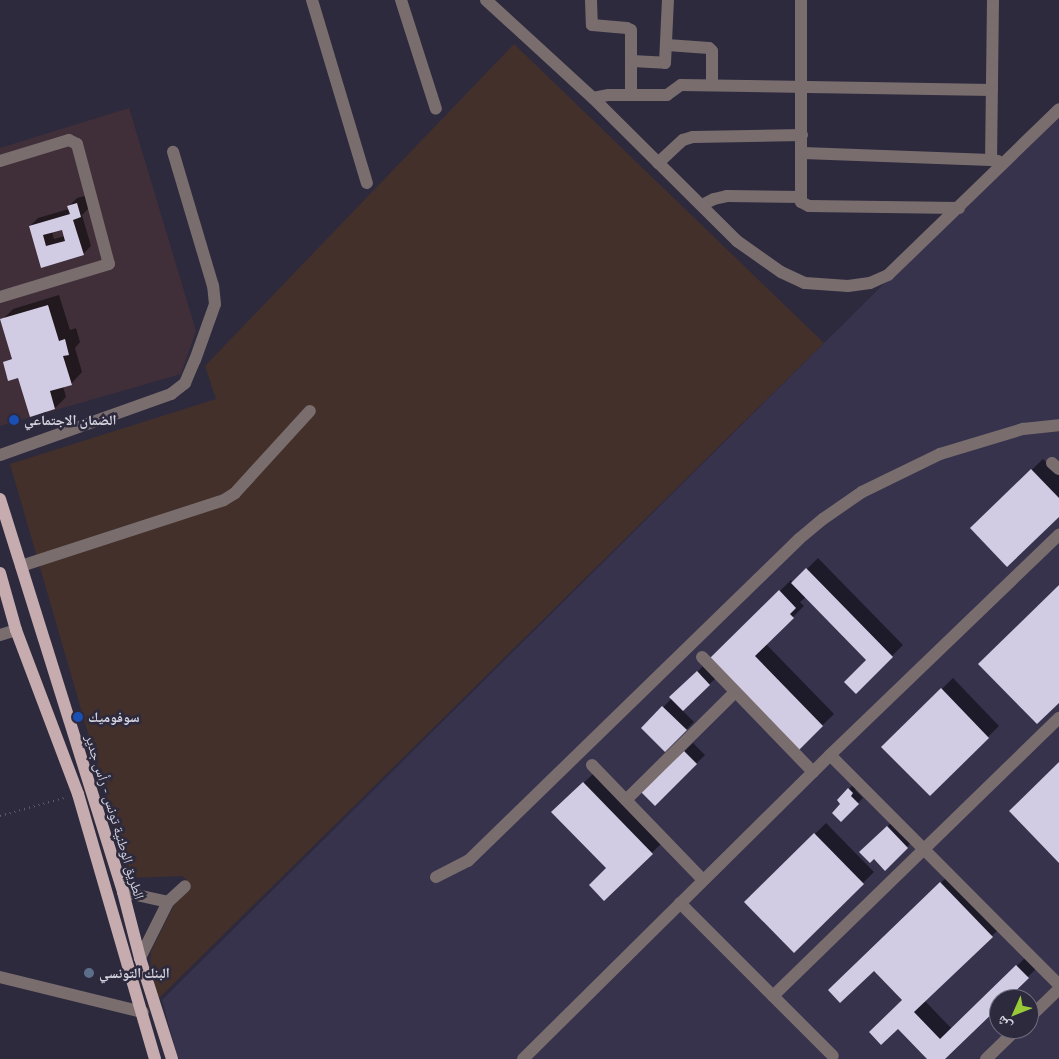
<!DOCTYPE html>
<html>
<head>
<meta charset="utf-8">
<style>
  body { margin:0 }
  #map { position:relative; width:1059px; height:1059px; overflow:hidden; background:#2d2a3e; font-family:"Source Serif 4","Noto Naskh Arabic",serif }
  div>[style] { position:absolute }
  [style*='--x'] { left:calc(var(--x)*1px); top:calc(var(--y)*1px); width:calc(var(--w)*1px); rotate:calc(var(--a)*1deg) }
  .built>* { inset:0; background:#37334d }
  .industrial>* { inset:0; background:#43302a }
  .medical>* { inset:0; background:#402f39 }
  .shadow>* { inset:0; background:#0007 }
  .building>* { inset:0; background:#d1cbe4 }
  .path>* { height:2px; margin-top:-1px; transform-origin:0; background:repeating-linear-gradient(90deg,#5f5d6e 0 1px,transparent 0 5px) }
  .minor>* { height:12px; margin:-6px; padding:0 6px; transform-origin:6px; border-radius:6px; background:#796d6e }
  .major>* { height:12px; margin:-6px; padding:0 6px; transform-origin:6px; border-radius:6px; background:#c6acaf }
  .dots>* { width:14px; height:14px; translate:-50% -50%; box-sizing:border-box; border:2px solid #2d2a3e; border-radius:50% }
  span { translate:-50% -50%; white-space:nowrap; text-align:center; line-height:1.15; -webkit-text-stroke:5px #2d2a3e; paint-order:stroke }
  .poi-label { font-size:14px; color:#d3d2de; font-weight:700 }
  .left { translate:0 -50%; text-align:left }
  .street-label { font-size:14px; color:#d3d2de }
  .north { position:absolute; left:989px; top:989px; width:50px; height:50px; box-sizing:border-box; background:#2d2a3e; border:1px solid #6f6d7e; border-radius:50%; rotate:226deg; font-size:14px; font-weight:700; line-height:20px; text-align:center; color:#d3d2de }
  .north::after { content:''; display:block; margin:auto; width:18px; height:22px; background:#98cb37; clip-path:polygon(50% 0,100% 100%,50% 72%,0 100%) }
</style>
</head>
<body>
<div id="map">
  <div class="built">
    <div style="clip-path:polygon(evenodd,1059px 110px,1059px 1059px,178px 1059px,162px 1000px,1059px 110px,999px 999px,1029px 999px,1029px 1029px,999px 1029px,999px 999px)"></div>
  </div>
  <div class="industrial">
    <div style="clip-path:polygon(514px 44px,824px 343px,148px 1009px,151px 951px,187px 880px,182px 876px,130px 878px,10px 464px,216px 399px,205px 366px)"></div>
  </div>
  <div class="medical">
    <div style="clip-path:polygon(129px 108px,196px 331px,181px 374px,0 426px,0 148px)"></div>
  </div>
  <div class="shadow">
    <div style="clip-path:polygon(evenodd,85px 196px,89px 208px,82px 215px,91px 246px,83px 254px,42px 266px,30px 226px,38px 218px,69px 209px,69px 206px,77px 198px,85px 196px,63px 228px,65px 236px,54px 239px,52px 231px,63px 228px)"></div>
    <div style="clip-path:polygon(59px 295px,70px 330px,76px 328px,80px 342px,75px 348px,82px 372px,71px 384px,63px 386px,66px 397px,55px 408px,31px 415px,19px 376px,4px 362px,13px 358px,2px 320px,13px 309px)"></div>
    <div style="clip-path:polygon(1043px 459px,1059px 475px,1059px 515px,983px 517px)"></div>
    <div style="clip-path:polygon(818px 558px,903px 645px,856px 692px,868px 660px,806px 597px,800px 602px,804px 606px,766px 644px,834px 714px,799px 748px,711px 658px,791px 580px,793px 583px)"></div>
    <div style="clip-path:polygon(706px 663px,718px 676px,682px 710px,694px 722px,666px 750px,643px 728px)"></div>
    <div style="clip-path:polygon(953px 678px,999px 726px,930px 794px,883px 747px)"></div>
    <div style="clip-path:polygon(693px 743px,705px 755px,655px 804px,643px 792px)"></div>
    <div style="clip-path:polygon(595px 772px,663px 842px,604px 899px,607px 868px,553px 812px)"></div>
    <div style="clip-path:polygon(854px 784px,858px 787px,855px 790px,863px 798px,841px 820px,842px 804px,838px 800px)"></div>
    <div style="clip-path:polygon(896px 818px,915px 839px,885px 869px,874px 858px,861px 852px)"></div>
    <div style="clip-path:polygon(826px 823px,874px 872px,794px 951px,746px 902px)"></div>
    <div style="clip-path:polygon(952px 872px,1003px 925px,925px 1001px,952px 1029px,1028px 955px,1039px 966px,1005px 999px,999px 999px,999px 1005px,943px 1059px,929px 1059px,904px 1000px,874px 969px,830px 990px)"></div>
  </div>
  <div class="building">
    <div style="clip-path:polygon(evenodd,77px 203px,81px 217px,73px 220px,84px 255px,41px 268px,29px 226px,70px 214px,67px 206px,77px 203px,62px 230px,65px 241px,46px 246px,43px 235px,62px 230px)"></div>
    <div style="clip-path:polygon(48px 305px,59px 341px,65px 339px,69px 355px,63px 356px,72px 385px,50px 391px,55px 409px,30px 417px,18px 378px,8px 381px,3px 362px,12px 359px,0 319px)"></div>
    <div style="clip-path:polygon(1031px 469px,1059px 498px,1059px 517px,1007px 567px,970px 528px)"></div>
    <div style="clip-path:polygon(806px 568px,893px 657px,856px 694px,844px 682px,866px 660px,791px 583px)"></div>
    <div style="clip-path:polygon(1059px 585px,1059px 703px,1037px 724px,978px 664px)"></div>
    <div style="clip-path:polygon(779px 590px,796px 608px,790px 614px,794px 618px,755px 656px,823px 726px,799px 750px,710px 658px)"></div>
    <div style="clip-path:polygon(697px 671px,710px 685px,683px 711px,669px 697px)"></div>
    <div style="clip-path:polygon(941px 688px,989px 738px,930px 796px,881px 747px)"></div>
    <div style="clip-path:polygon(662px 706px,687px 730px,665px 752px,641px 728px)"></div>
    <div style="clip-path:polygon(684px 751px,697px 764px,655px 806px,641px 792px)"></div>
    <div style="clip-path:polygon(1059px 762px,1059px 863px,1009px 811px)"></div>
    <div style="clip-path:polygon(583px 782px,653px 854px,604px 901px,589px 885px,606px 868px,551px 812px)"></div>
    <div style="clip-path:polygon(848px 788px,853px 793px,851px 796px,859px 804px,841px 822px,832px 813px,840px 804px,837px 800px)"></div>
    <div style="clip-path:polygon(887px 826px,908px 848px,885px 871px,874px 859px,870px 863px,859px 852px)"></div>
    <div style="clip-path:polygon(814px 833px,864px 884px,794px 953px,744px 902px)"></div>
    <div style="clip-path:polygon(940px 882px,993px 937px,914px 1012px,940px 1039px,1016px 965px,1029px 978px,1007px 999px,999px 999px,999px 1007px,945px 1059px,927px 1059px,898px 1029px,881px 1045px,869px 1032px,902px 1000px,874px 971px,840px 1003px,828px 990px)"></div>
  </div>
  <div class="path">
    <div style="--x:0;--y:816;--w:70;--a:-15.8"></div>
  </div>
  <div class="minor">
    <div style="--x:312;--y:0;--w:191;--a:73.3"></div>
    <div style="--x:401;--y:0;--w:114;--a:72.2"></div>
    <div style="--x:486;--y:0;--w:145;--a:42.5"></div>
    <div style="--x:593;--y:98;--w:203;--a:44.8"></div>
    <div style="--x:737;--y:241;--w:54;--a:35.2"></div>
    <div style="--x:781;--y:272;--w:26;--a:25"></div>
    <div style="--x:805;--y:283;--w:43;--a:4"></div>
    <div style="--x:848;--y:286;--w:22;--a:-8"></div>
    <div style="--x:870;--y:283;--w:20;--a:-24"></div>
    <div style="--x:888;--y:275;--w:238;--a:-44.1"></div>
    <div style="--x:591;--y:0;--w:25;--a:88"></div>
    <div style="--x:592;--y:25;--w:35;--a:5"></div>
    <div style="--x:627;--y:28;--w:4;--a:27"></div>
    <div style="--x:631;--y:30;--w:64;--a:90"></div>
    <div style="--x:801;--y:0;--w:202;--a:90"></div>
    <div style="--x:801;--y:202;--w:9;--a:27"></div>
    <div style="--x:809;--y:206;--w:150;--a:0.8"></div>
    <div style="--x:993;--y:0;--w:160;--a:90.7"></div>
    <div style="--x:991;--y:160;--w:7;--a:8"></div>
    <div style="--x:667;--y:45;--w:42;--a:4.1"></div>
    <div style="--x:709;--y:48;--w:4;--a:45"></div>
    <div style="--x:712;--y:51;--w:34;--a:90"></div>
    <div style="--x:632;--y:61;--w:33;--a:3"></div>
    <div style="--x:665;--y:63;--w:63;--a:-87.3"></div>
    <div style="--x:593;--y:98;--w:16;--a:-11"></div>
    <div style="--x:609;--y:95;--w:58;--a:0"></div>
    <div style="--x:667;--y:95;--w:17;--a:-36"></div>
    <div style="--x:681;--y:85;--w:311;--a:0.9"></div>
    <div style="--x:803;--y:153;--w:188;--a:2.1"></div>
    <div style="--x:0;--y:161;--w:72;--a:-16.9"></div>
    <div style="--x:69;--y:140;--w:9;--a:27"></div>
    <div style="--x:77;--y:144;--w:124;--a:75.1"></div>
    <div style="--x:109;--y:264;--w:114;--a:163.2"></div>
    <div style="--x:658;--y:163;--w:34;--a:-43"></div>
    <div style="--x:683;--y:140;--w:10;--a:-17"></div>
    <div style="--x:693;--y:137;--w:109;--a:-1.1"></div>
    <div style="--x:702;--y:205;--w:13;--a:-27"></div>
    <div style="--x:714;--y:199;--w:13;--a:-13"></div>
    <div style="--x:727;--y:196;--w:74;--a:0.8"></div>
    <div style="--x:0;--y:455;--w:182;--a:-19.6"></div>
    <div style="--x:171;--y:394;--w:18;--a:-38"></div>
    <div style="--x:185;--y:383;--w:25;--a:-67"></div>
    <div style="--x:195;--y:360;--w:59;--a:-70.3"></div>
    <div style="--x:215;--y:304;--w:18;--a:-96"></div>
    <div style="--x:213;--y:286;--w:140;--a:-106.6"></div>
    <div style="--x:1052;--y:463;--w:9;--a:41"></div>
    <div style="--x:21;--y:566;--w:213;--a:-18"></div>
    <div style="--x:224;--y:500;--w:13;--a:-32"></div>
    <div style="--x:235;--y:493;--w:111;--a:-47.6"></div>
    <div style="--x:0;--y:635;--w:17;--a:-17"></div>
    <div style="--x:702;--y:657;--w:160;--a:46"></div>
    <div style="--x:830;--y:755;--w:325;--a:45.1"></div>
    <div style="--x:592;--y:765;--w:160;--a:46"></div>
    <div style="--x:626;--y:800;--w:153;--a:-44.7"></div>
    <div style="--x:436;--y:877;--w:36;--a:-27"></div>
    <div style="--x:468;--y:861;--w:462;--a:-44.2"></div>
    <div style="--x:799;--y:539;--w:31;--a:-40"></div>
    <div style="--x:823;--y:519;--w:47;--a:-34.7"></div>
    <div style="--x:862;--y:492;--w:87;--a:-26"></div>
    <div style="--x:940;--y:454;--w:87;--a:-16.8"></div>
    <div style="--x:1023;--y:429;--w:36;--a:-6"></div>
    <div style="--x:123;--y:892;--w:46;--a:12.5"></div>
    <div style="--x:168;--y:902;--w:63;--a:116.6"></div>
    <div style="--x:168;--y:902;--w:23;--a:-43"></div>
    <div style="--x:680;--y:903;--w:216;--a:45"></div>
    <div style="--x:0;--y:977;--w:147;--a:13.8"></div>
    <div style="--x:773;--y:996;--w:399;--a:-44.2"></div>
    <div style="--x:1029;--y:1018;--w:42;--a:-44"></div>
    <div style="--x:523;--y:1059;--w:432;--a:-44.7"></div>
    <div style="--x:830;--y:755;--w:318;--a:-43.9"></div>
    <div style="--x:986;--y:1059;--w:43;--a:-44.1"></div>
  </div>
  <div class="major">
    <div style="--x:0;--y:499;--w:412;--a:72.6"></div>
    <div style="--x:123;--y:892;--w:68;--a:75.6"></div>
    <div style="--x:140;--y:958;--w:106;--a:72.4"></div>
    <div style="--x:0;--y:573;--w:59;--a:74.3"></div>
    <div style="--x:16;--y:630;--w:175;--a:69.3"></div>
    <div style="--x:78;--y:794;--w:276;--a:73.8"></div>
  </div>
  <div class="dots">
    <div style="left:14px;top:420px;background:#1a4fb4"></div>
    <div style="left:78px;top:717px;background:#1a4fb4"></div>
    <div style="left:89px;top:973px;background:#5c6f8a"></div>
  </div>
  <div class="poi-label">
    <span class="left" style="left:24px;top:420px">الضمان الاجتماعي</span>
    <span class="left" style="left:88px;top:717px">سوفوميك</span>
    <span class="left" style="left:99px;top:973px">البنك التونسي</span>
  </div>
  <div class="street-label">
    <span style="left:115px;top:817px;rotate:73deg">الطريق الوطنية تونس - رأس جدير</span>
  </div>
  <div class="north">ش</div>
</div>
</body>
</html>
